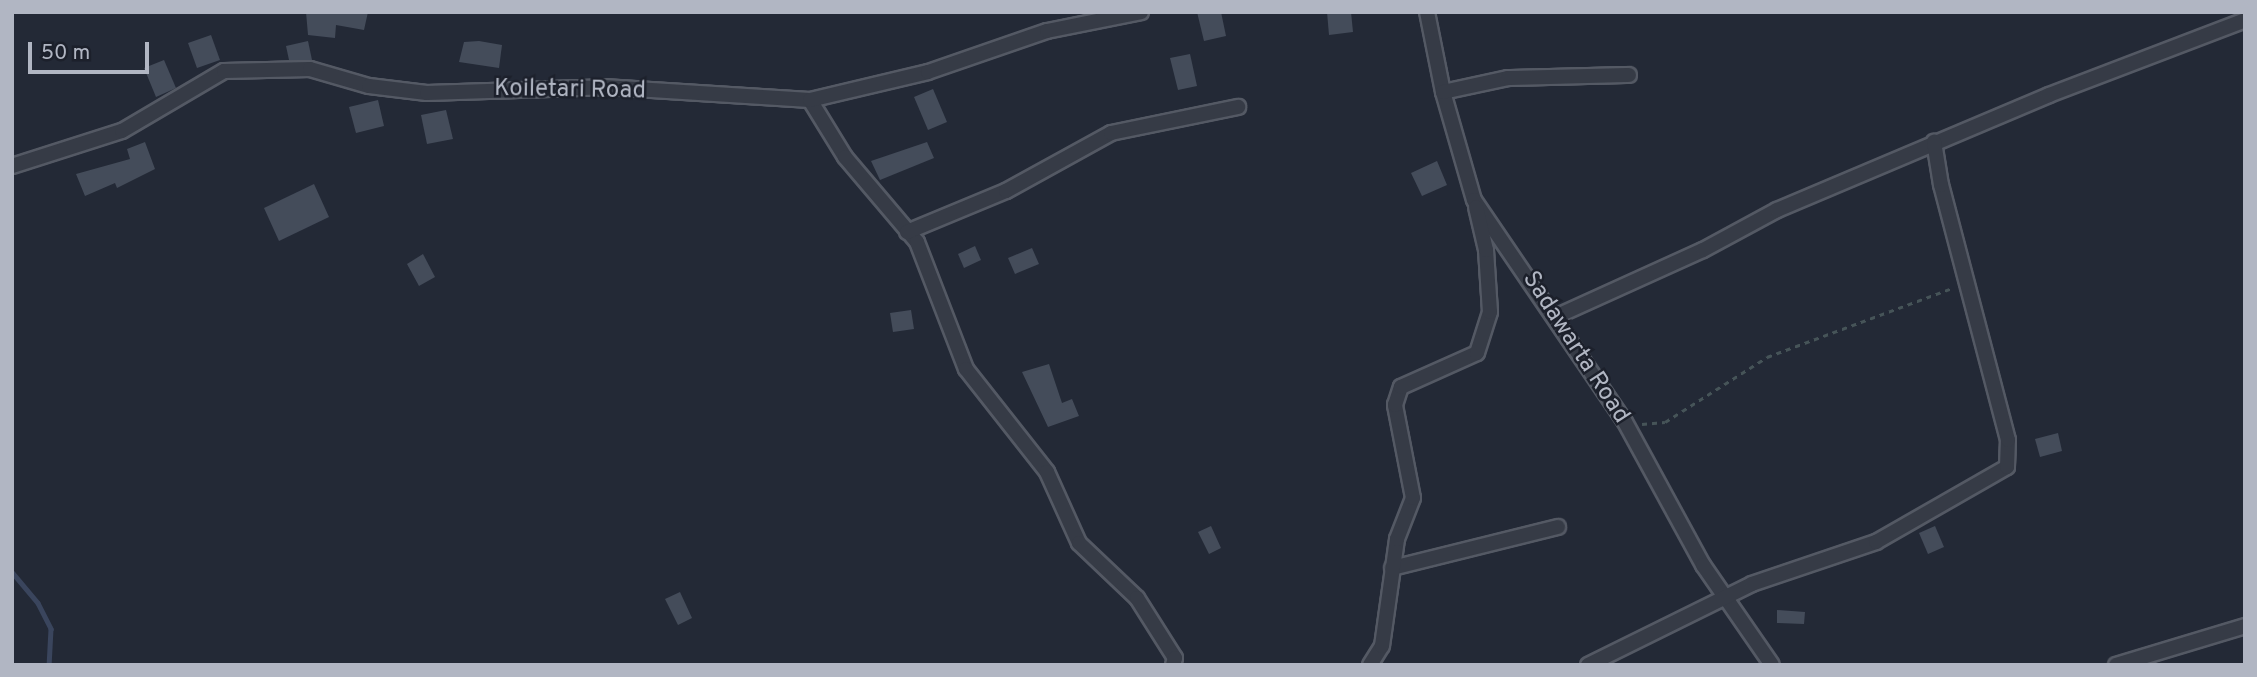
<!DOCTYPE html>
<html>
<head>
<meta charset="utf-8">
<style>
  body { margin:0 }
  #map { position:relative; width:2257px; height:677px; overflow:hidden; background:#232936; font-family:Overpass,sans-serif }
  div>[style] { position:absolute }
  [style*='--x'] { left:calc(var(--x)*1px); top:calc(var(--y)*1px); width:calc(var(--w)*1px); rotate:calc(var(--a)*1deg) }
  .stream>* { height:4.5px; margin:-2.25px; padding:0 2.25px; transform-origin:2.25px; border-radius:2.25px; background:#3a455d }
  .building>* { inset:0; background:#444c5a }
  .path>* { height:2.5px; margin-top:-1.25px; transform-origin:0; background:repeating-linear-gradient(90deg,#465458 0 5px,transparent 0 10px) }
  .roads { filter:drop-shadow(2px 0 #545964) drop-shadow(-2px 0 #545964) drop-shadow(0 2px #545964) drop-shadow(0 -2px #545964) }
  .minor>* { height:14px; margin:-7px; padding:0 7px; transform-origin:7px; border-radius:7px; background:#363b46 }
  span { translate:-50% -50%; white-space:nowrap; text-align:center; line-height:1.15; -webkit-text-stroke:5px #1c202b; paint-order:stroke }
  .street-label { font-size:24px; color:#b1b6c3 }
  .frame { position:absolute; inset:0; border:14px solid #b1b6c3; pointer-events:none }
  .scale { position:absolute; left:28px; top:42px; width:121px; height:32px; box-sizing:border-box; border:4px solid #b1b6c3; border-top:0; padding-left:9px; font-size:21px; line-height:24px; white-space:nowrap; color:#b1b6c3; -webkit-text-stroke:5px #1c202b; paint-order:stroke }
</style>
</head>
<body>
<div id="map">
  <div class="stream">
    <div style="--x:12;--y:572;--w:40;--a:50"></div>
    <div style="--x:38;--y:603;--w:29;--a:63"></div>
    <div style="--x:51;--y:629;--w:36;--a:93"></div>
  </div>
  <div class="building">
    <div style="clip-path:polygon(306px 12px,368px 12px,364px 30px,336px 25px,335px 38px,308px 35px)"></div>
    <div style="clip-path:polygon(1197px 12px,1221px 12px,1226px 36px,1204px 41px)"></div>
    <div style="clip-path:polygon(1327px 12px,1351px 12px,1353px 32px,1329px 35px)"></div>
    <div style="clip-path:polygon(211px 35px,220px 60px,197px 68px,188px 43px)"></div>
    <div style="clip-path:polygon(308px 41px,312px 60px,289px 60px,286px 46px)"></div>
    <div style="clip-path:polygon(479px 41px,502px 45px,499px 68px,459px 62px,464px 42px)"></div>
    <div style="clip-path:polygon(1190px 54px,1197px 86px,1178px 90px,1170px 58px)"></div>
    <div style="clip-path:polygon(164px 60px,176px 88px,156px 97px,144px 68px)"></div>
    <div style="clip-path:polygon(933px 89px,947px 122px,928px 130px,914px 97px)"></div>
    <div style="clip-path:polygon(378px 100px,384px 126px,356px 133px,349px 107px)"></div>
    <div style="clip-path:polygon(446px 110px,453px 139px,427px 144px,421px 115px)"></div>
    <div style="clip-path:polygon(145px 142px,155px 169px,117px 188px,115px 183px,85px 196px,76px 174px,130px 159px,127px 149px)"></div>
    <div style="clip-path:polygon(927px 142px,934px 158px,880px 180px,871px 161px)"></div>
    <div style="clip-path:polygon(1437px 161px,1447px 185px,1422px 196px,1411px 173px)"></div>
    <div style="clip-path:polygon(314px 184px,329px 217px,279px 241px,264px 208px)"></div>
    <div style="clip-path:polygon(975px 246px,981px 260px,964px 268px,958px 254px)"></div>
    <div style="clip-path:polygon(1032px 248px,1039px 264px,1015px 274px,1008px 258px)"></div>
    <div style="clip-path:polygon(423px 254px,435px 277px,419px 286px,407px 264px)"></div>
    <div style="clip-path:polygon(911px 310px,914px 329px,893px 332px,890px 313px)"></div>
    <div style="clip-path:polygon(1049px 364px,1062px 403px,1072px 399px,1079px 416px,1048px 427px,1022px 372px)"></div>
    <div style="clip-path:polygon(2058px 433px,2062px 451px,2040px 457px,2035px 439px)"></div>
    <div style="clip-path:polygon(1211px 526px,1221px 548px,1209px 554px,1198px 532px)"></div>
    <div style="clip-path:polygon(1935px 526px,1944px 547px,1928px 554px,1919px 533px)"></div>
    <div style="clip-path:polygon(680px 592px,692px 618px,678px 625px,665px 599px)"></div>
    <div style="clip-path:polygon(1777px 610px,1805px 612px,1804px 624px,1777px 623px)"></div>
  </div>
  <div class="path">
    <div style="--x:1642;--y:424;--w:23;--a:-5"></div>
    <div style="--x:1665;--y:422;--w:121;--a:-32.5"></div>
    <div style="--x:1767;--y:357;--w:198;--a:-20.4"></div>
  </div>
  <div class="roads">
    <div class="minor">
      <div style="--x:1427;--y:12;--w:82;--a:78.7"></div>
      <div style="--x:1443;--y:92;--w:112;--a:74"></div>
      <div style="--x:1474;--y:200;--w:268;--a:55.8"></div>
      <div style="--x:1625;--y:422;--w:163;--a:61.4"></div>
      <div style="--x:1703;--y:565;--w:121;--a:55.4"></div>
      <div style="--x:1443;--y:92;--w:66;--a:-12.2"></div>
      <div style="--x:1508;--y:78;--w:121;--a:-1.4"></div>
      <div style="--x:810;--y:100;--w:67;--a:58.4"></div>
      <div style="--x:845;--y:157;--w:111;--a:49.7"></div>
      <div style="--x:917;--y:242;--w:136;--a:68.9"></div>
      <div style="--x:966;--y:369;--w:131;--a:51.8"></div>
      <div style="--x:1047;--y:472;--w:78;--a:65.7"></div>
      <div style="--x:1079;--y:543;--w:80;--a:43.5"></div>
      <div style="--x:1137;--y:598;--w:71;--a:57.7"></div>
      <div style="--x:1175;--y:658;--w:7;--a:106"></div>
      <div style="--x:12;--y:166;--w:115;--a:-17.7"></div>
      <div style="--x:122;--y:131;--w:118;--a:-30.5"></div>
      <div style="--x:224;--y:71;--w:86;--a:-1.3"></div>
      <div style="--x:310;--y:69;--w:61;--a:16.1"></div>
      <div style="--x:369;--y:86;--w:58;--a:6.9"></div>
      <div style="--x:427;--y:93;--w:177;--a:-1.9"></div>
      <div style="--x:604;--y:87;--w:206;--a:3.6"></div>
      <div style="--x:810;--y:100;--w:121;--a:-13.3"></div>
      <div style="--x:928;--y:72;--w:126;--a:-19"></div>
      <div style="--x:1047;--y:31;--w:96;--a:-11.4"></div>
      <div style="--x:907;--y:232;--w:107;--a:-22.5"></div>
      <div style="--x:1006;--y:191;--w:120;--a:-28.9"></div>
      <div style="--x:1111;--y:133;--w:130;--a:-11.6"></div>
      <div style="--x:1555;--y:317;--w:162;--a:-24.4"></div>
      <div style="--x:1703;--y:250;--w:84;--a:-28.4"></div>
      <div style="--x:1777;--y:210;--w:295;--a:-22.9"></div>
      <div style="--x:2049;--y:95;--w:210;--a:-20.9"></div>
      <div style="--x:1392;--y:568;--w:171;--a:-13.9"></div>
      <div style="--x:1370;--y:665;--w:22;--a:-58"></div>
      <div style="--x:1382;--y:646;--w:108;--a:-82"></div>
      <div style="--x:1397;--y:539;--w:44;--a:-68.7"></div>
      <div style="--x:1413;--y:498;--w:95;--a:-101"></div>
      <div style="--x:1395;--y:405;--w:19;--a:-72"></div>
      <div style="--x:1401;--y:387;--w:83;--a:-24.1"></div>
      <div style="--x:1477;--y:353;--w:43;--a:-72.4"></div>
      <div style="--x:1490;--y:312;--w:62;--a:-93.7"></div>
      <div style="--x:1486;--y:250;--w:44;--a:-103.1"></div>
      <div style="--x:1588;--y:665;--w:183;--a:-26.3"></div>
      <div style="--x:1752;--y:584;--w:131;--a:-18.7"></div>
      <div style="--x:1876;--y:542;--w:151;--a:-29.8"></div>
      <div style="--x:2007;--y:467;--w:27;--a:-88"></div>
      <div style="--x:2008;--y:440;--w:264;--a:-104.7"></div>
      <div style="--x:1941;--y:185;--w:44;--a:-99.2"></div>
      <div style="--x:2116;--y:665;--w:135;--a:-16.8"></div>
    </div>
  </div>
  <div class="street-label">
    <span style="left:570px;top:91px;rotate:1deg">Koiletari Road</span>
    <span style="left:1575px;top:348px;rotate:57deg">Sadawarta Road</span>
  </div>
  <div class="frame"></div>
  <div class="scale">50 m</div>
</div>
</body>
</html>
